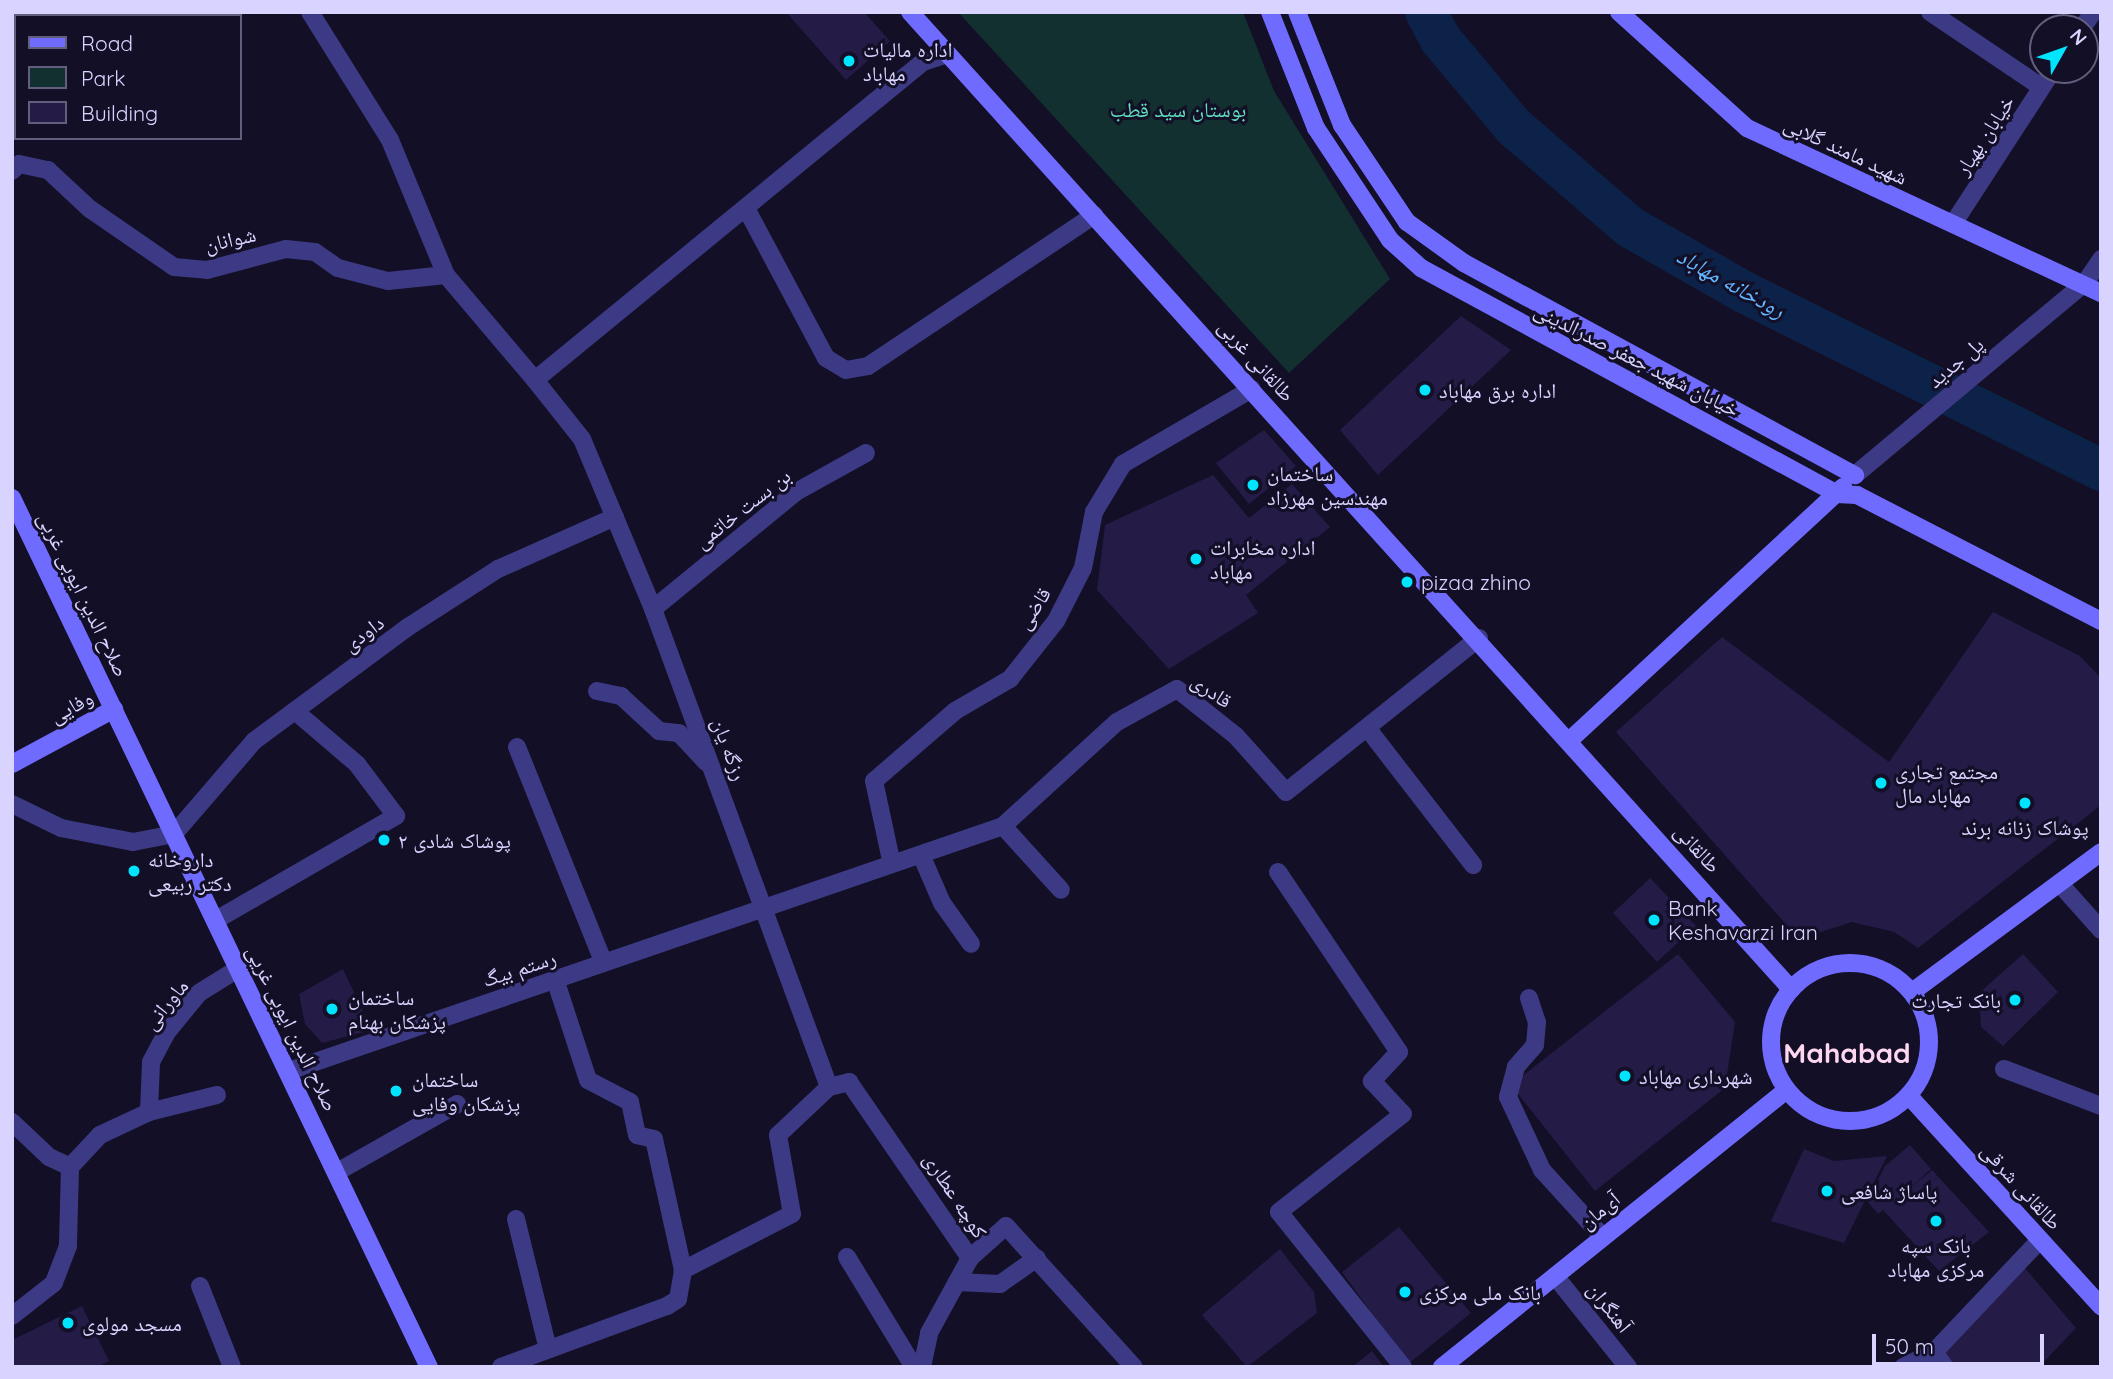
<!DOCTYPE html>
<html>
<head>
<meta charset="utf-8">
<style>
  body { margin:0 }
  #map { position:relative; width:2113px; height:1379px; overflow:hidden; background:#130f26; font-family:Quicksand,"Noto Naskh Arabic",sans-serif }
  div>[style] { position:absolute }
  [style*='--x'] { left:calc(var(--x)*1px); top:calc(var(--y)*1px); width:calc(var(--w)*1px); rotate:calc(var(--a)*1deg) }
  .green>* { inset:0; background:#12302f }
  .river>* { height:42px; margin:-21px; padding:0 21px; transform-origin:21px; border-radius:21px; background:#0c2248 }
  .building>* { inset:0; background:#241b47 }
  .street>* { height:18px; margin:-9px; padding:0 9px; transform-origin:9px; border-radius:9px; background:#3d3a85 }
  .secondary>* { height:18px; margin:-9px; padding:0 9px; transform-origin:9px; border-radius:9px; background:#6f6bff }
  .secondary>.ring { margin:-9px; padding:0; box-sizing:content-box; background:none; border:18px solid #6f6bff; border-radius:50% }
  .dots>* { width:19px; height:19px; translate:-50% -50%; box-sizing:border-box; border:4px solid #130f26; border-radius:50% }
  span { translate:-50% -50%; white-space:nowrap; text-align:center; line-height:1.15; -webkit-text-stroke:6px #130f26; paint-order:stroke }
  .poi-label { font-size:21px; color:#d9d4ff }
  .left { translate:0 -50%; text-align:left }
  .right { translate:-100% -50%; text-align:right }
  .park-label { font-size:21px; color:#5fe0c0 }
  .street-label { font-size:21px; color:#d9d4ff }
  .water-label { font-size:23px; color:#62b6ff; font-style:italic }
  .district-label { font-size:28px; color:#ffd6f0; font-weight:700 }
  .frame { position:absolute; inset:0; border:14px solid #d9d4ff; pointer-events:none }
  .legend { position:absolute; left:14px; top:14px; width:228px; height:126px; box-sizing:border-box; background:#130f26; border:2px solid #625e7d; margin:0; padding:9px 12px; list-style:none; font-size:21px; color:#d9d4ff }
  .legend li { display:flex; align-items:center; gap:14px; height:35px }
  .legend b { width:35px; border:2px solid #625e7d }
  .north { position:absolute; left:2029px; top:14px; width:70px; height:70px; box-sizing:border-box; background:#130f26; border:2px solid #625e7d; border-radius:50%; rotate:50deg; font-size:19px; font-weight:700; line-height:28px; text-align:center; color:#d9d4ff }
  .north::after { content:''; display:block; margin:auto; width:24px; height:32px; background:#00e5ff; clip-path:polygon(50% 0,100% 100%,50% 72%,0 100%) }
  .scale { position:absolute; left:1872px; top:1334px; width:172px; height:32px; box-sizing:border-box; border:4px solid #d9d4ff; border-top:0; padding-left:9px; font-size:21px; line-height:24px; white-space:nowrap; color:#d9d4ff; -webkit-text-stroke:5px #130f26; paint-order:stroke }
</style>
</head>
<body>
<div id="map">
  <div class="green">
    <div style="clip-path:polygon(958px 12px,1243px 12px,1274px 91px,1390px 279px,1289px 373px)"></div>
  </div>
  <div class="river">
    <div style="--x:1426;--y:12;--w:32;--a:62"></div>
    <div style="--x:1441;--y:40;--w:114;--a:50"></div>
    <div style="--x:1514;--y:127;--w:153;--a:40.8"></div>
    <div style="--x:1630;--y:227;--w:131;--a:29.7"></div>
    <div style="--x:1744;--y:292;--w:399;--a:26.5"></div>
  </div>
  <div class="building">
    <div style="clip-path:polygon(786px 12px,864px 12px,890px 41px,846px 80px)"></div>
    <div style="clip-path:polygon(1461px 316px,1511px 350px,1378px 475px,1340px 430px)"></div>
    <div style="clip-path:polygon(1264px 430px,1296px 466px,1249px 504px,1216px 463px)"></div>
    <div style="clip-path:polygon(1213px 475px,1249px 518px,1292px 484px,1330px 527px,1246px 595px,1258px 613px,1169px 669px,1097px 590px,1105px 525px)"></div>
    <div style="clip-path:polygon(1993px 612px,2080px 656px,2101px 678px,2101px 805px,1918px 948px,1894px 932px,1852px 922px,1799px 939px,1616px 732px,1722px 637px,1889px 762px)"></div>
    <div style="clip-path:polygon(1650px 878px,1696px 926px,1657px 962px,1613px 913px)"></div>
    <div style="clip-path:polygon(1678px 954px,1735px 1022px,1725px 1088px,1595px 1191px,1511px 1085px)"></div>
    <div style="clip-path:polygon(2023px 954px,2058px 992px,2003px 1046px,1981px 1027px,1979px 993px)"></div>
    <div style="clip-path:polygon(343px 969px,372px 1030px,322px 1043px,305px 1024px,299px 994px)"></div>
    <div style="clip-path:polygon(1910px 1145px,1931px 1169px,1910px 1188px,1932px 1170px,1989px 1232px,1939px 1271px,1883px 1210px,1878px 1214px,1867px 1201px,1885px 1166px)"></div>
    <div style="clip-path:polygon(1804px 1149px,1834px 1161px,1887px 1156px,1844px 1243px,1771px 1221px)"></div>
    <div style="clip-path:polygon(1399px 1227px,1471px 1313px,1408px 1364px,1342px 1272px)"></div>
    <div style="clip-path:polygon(1280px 1249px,1314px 1292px,1317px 1313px,1247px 1367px,1202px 1315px)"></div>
    <div style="clip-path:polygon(2024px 1267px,2076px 1328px,2039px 1367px,1953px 1367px,1943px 1353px)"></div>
    <div style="clip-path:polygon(82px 1306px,109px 1361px,97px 1367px,12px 1367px,12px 1340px)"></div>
    <div style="clip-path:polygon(1372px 1351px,1384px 1367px,1352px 1367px)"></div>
  </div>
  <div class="street">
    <div style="--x:130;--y:12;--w:4;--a:63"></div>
    <div style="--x:310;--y:12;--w:151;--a:58"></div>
    <div style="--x:390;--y:140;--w:146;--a:67.5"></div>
    <div style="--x:446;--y:275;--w:138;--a:49.7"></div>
    <div style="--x:535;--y:380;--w:502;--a:-39.34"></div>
    <div style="--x:923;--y:62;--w:26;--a:-18"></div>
    <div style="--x:1930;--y:12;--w:134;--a:34"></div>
    <div style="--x:54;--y:16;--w:6;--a:-45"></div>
    <div style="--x:2082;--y:28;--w:19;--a:-55"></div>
    <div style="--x:12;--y:171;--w:10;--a:-45"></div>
    <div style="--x:19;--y:164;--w:30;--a:12"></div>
    <div style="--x:48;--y:170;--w:57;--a:42.9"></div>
    <div style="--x:90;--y:209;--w:102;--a:34.6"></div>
    <div style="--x:174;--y:267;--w:33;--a:5"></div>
    <div style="--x:207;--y:270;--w:82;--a:-14.9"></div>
    <div style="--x:286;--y:249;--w:29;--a:6"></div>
    <div style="--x:315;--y:252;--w:28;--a:35"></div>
    <div style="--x:338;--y:268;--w:52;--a:14.6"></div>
    <div style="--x:388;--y:281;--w:58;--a:-5.9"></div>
    <div style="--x:747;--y:210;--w:168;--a:61.9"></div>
    <div style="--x:826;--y:358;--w:23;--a:31"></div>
    <div style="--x:846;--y:370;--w:22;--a:-10"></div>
    <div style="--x:868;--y:366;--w:272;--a:-33.7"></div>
    <div style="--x:1953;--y:224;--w:184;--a:-57"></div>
    <div style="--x:535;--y:380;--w:75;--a:51.5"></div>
    <div style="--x:582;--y:439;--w:184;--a:67.3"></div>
    <div style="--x:653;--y:609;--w:509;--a:69.79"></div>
    <div style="--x:829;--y:1087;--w:70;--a:136.7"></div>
    <div style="--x:778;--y:1135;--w:80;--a:80"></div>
    <div style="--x:792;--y:1214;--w:123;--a:152.8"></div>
    <div style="--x:683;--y:1270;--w:134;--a:-102.5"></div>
    <div style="--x:654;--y:1139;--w:17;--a:-167"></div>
    <div style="--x:637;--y:1135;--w:34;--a:-102"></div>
    <div style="--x:630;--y:1102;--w:47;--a:-152.4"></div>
    <div style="--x:588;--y:1080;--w:103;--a:-108.1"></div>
    <div style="--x:1855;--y:475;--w:300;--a:-39.9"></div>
    <div style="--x:2085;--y:283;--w:29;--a:-56"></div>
    <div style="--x:653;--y:609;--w:185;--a:-39.3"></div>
    <div style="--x:796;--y:492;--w:80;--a:-29.1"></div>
    <div style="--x:597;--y:691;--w:25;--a:12"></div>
    <div style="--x:621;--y:696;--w:52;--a:42.6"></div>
    <div style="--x:659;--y:731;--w:20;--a:6"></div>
    <div style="--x:679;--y:733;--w:40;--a:47"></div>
    <div style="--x:1368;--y:729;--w:172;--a:52.3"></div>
    <div style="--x:517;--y:747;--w:231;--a:68.1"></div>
    <div style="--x:12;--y:804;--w:55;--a:26.1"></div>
    <div style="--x:61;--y:828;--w:73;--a:11"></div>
    <div style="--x:133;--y:842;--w:42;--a:-11"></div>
    <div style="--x:174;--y:834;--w:123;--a:-49.3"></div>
    <div style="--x:254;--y:741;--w:192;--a:-36.5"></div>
    <div style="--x:408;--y:627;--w:107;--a:-32.8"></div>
    <div style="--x:498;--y:569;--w:128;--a:-24"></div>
    <div style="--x:1003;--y:826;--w:86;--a:47.8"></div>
    <div style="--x:922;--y:857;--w:50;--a:66.5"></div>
    <div style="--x:942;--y:903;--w:50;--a:54.7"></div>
    <div style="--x:891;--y:860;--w:81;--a:-102.1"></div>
    <div style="--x:874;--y:781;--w:107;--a:-40.8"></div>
    <div style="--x:955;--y:711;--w:64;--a:-30.2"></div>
    <div style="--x:1010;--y:679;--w:74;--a:-51.6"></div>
    <div style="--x:1056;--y:621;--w:59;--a:-63"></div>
    <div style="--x:1083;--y:568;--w:57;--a:-78.9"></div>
    <div style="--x:1094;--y:512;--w:56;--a:-58.9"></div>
    <div style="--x:1123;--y:464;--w:149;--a:-30.2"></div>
    <div style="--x:1278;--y:872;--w:217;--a:56.1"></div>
    <div style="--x:1399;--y:1052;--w:40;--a:133"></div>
    <div style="--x:1372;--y:1081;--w:45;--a:46.8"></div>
    <div style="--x:1403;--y:1114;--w:158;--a:141.7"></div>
    <div style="--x:1279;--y:1212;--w:198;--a:51.3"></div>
    <div style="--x:2060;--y:884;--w:62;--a:48.3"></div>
    <div style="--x:216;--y:920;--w:208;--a:-30"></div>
    <div style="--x:396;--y:816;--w:65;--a:-126.9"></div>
    <div style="--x:357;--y:764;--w:82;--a:-139.5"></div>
    <div style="--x:1529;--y:998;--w:25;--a:72"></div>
    <div style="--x:1537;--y:1022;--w:23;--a:95"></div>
    <div style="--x:1535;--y:1045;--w:29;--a:131"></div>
    <div style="--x:1516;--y:1067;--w:31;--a:105"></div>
    <div style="--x:1508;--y:1097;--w:81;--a:65"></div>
    <div style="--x:1542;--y:1170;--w:89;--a:47.7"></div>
    <div style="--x:2004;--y:1069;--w:104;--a:20.9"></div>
    <div style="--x:289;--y:1071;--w:755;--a:-18.94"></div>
    <div style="--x:1003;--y:826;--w:154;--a:-42.4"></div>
    <div style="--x:1117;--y:722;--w:68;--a:-28.8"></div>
    <div style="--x:1177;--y:689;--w:75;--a:38.5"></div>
    <div style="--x:1236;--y:736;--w:75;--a:48.2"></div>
    <div style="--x:1286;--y:792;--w:247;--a:-38.6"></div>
    <div style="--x:829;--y:1087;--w:21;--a:-14"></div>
    <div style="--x:849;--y:1082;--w:214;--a:55.5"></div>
    <div style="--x:970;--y:1258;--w:48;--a:-41.6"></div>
    <div style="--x:1006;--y:1226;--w:190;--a:47.8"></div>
    <div style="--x:149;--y:1112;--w:70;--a:-14"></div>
    <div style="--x:12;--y:1122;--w:51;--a:43.4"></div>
    <div style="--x:49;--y:1157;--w:23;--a:25"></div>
    <div style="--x:70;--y:1167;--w:79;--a:91.5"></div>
    <div style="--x:68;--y:1246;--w:40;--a:111"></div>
    <div style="--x:54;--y:1283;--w:53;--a:141.8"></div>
    <div style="--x:70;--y:1167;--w:44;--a:-46.8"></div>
    <div style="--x:100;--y:1135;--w:54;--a:-25.1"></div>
    <div style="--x:149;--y:1112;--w:50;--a:-87.7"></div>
    <div style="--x:151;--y:1062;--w:34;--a:-62"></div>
    <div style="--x:167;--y:1032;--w:50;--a:-50.6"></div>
    <div style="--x:199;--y:993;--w:47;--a:-32"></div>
    <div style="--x:337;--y:1172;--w:138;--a:-29.5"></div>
    <div style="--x:516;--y:1219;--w:130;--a:76.2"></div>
    <div style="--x:847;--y:1257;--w:129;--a:58.7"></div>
    <div style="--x:1555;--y:1276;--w:117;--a:51.3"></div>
    <div style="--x:957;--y:1282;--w:43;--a:2.7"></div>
    <div style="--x:1000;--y:1284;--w:45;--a:-35.1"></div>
    <div style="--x:200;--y:1286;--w:87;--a:68.4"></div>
    <div style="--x:1934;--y:1352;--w:19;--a:54"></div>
    <div style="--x:501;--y:1367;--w:177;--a:-20.2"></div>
    <div style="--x:667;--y:1306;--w:13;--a:-32"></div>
    <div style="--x:678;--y:1299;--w:29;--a:-80"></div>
    <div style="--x:922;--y:1367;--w:35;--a:-78"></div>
    <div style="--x:929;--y:1333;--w:85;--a:-61.3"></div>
    <div style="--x:1903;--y:1367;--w:34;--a:-26"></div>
    <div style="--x:1934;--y:1352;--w:154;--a:-46.6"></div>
  </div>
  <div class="secondary">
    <div style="--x:910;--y:12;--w:1316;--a:47.96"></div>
    <div style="--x:1270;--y:12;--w:125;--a:68.4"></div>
    <div style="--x:1316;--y:128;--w:134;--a:56.5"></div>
    <div style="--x:1390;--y:240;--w:42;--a:42.1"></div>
    <div style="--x:1421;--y:268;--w:473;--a:28.5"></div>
    <div style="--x:1837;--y:494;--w:20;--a:3"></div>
    <div style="--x:1857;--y:495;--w:275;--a:27.3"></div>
    <div style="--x:1297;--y:12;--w:122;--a:68.3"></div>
    <div style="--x:1342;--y:125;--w:117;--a:56.2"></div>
    <div style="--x:1407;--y:222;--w:70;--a:35.7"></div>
    <div style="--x:1464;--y:263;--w:445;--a:28.5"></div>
    <div style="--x:1619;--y:12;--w:173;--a:42.2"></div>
    <div style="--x:1747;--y:128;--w:391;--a:25"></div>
    <div style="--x:12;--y:498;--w:964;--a:64.37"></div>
    <div style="--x:1571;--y:739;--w:371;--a:-42.8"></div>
    <div style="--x:12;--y:764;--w:116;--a:-28.3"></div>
    <div class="ring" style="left:1771px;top:963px;width:140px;height:140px"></div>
    <div style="--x:1912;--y:992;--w:235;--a:-36.5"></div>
    <div style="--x:1909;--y:1096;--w:285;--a:47.6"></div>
    <div style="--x:1442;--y:1367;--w:442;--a:-38.8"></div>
  </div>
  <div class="dots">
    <div style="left:849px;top:61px;background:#00e5ff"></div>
    <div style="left:1425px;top:390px;background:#00e5ff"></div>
    <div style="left:1253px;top:485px;background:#00e5ff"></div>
    <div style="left:1196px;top:559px;background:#00e5ff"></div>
    <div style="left:1407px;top:582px;background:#00e5ff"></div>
    <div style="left:1881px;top:783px;background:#00e5ff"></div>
    <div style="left:2025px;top:803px;background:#00e5ff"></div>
    <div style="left:384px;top:840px;background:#00e5ff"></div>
    <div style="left:134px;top:871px;background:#00e5ff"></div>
    <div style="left:1654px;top:920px;background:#00e5ff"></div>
    <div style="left:2015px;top:1000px;background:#00e5ff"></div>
    <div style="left:332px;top:1009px;background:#00e5ff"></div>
    <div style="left:1625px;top:1076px;background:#00e5ff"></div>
    <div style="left:396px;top:1091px;background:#00e5ff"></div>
    <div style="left:1827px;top:1191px;background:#00e5ff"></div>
    <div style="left:1936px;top:1221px;background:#00e5ff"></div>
    <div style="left:1405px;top:1292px;background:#00e5ff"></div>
    <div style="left:68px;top:1323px;background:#00e5ff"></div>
  </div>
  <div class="poi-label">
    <span class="left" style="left:863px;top:61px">اداره مالیات<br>مهاباد</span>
    <span class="left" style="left:1439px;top:390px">اداره برق مهاباد</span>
    <span class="left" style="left:1267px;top:485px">ساختمان<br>مهندسین مهرزاد</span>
    <span class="left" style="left:1210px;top:559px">اداره مخابرات<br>مهاباد</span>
    <span class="left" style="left:1421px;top:582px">pizaa zhino</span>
    <span class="left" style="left:1895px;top:783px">مجتمع تجاری<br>مهاباد مال</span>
    <span style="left:2025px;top:827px">پوشاک زنانه برند</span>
    <span class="left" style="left:398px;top:840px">پوشاک شادی ۲</span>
    <span class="left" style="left:148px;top:871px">داروخانه<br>دکتر ربیعی</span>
    <span class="left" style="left:1668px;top:920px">Bank<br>Keshavarzi Iran</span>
    <span class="left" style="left:348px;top:1009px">ساختمان<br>پزشکان بهنام</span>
    <span class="right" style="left:2001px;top:1000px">بانک تجارت</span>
    <span class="left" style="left:1639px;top:1076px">شهرداری مهاباد</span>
    <span class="left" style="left:412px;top:1091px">ساختمان<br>پزشکان وفایی</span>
    <span class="left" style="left:1841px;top:1191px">پاساژ شافعی</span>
    <span style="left:1936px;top:1257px">بانک سپه<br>مرکزی مهاباد</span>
    <span class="left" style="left:1419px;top:1292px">بانک ملی مرکزی</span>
    <span class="left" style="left:82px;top:1323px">مسجد مولوی</span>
  </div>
  <div class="park-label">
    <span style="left:1178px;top:109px">بوستان سید قطب</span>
  </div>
  <div class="street-label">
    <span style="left:1984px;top:135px;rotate:-57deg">خیابان بهیار</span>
    <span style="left:1846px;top:150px;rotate:25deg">شهید مامند گلابی</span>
    <span style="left:230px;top:239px;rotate:-13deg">شوانان</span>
    <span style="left:1637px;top:359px;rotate:27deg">خیابان شهید جعفر صدرالدینی</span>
    <span style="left:1257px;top:360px;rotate:48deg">طالقانی غربی</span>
    <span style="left:1955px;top:362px;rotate:-40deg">پل جدید</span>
    <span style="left:742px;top:508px;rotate:-38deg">بن بست خاتمی</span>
    <span style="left:84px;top:594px;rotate:64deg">صلاح الدین ایوبی غربی</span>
    <span style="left:1033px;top:608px;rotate:-57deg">قاضی</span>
    <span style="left:363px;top:633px;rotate:-37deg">داودی</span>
    <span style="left:1212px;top:690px;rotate:35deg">قادری</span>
    <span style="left:71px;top:706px;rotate:-28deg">وفایی</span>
    <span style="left:730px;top:749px;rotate:70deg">رزگه یان</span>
    <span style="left:1698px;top:848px;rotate:48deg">طالقانی</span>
    <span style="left:519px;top:968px;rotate:-18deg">رستم بیگ</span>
    <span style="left:165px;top:1004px;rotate:-51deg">ماورانی</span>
    <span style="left:293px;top:1028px;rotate:64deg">صلاح الدین ایوبی غریی</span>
    <span style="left:2022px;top:1186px;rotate:48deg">طالقانی شرقی</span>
    <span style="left:956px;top:1195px;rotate:57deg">کوچه عطاری</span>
    <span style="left:1599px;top:1210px;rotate:-39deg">آی‌مان</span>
    <span style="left:1610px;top:1307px;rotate:52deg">آهنگران</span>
  </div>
  <div class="water-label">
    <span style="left:1731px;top:283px;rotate:29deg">رودخانه مهاباد</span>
  </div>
  <div class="district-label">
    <span style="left:1847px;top:1053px">Mahabad</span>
  </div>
  <div class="frame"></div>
  <ul class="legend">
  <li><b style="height:9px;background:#6f6bff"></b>Road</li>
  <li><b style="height:19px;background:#12302f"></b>Park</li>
  <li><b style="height:19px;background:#241b47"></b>Building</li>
  </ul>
  <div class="north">N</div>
  <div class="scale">50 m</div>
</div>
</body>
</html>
